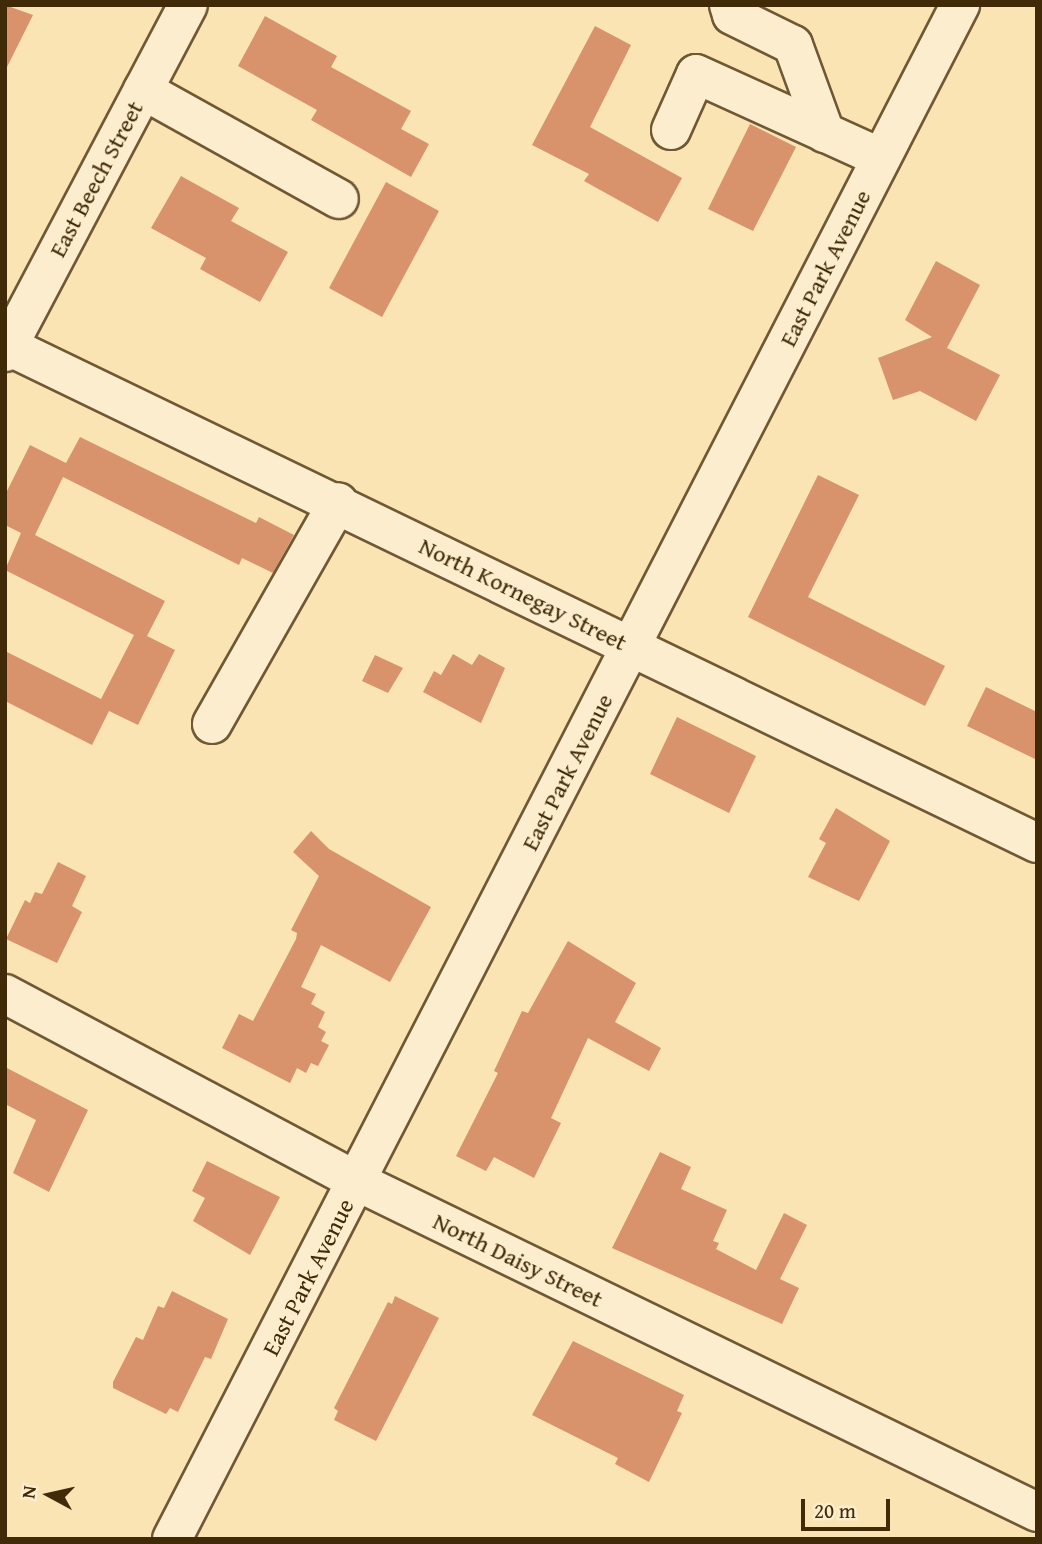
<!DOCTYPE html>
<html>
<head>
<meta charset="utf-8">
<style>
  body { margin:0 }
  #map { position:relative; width:1042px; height:1544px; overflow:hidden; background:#fbe4b3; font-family:"Gentium Book Plus",serif }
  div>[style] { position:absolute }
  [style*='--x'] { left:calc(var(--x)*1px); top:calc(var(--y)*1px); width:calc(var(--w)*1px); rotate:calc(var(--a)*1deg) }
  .building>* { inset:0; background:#d8936d }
  .roads { filter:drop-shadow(2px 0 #6f5833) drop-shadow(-2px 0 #6f5833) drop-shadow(0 2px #6f5833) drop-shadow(0 -2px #6f5833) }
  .minor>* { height:38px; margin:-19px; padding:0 19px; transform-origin:19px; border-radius:19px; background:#fcedce }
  span { translate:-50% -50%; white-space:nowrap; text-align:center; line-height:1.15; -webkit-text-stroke:5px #fcedce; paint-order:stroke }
  .street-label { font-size:24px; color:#402a08 }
  .frame { position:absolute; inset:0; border:7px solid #402a08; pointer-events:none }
  .north { position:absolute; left:14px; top:1460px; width:70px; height:70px; -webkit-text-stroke:5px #fcedce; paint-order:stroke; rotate:278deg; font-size:19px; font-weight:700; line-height:28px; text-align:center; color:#402a08 }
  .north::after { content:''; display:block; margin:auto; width:24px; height:32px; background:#402a08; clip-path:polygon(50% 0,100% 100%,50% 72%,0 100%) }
  .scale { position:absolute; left:801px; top:1499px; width:89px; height:32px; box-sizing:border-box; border:4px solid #402a08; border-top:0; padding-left:9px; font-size:21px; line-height:24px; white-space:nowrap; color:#402a08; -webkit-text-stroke:5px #fcedce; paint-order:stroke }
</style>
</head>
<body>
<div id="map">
  <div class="building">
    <div style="clip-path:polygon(5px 5px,33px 15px,5px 71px)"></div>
    <div style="clip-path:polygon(265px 16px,337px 56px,331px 67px,411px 111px,401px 129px,429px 144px,411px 177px,311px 120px,317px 110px,238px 66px)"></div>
    <div style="clip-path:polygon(595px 26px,631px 45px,590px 127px,682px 178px,658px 222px,584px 181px,589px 174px,532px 145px)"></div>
    <div style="clip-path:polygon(750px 124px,796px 147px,753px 231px,708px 209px)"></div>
    <div style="clip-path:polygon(181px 176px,239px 208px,231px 221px,288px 252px,260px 302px,200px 269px,206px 258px,151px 228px)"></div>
    <div style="clip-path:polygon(386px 182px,439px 211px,382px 317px,329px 288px)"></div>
    <div style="clip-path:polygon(936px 261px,980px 285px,947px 348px,1000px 375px,976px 421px,920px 391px,893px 400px,878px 358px,932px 337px,905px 320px)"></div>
    <div style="clip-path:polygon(80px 437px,256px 523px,259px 517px,294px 535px,273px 573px,242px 558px,239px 565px,63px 477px,35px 535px,165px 601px,147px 636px,175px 650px,138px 725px,109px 711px,92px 745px,5px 701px,5px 651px,101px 699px,134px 635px,5px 570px,21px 533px,5px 525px,5px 495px,30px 445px,66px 463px)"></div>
    <div style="clip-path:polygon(818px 475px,859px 495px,808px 597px,945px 666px,925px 706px,748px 617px)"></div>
    <div style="clip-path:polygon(453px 654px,472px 665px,479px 654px,505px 668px,481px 723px,423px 692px,434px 671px,441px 675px)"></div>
    <div style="clip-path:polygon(375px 655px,403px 668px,388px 693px,362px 681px)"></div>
    <div style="clip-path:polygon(986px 687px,1037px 712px,1037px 760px,967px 726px)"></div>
    <div style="clip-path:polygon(677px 717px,756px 756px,729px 813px,650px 774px)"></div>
    <div style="clip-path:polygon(836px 808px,890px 841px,859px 901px,808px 877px,826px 843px,819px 839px)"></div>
    <div style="clip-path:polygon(311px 831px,329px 849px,431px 907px,390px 982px,321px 945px,301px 987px,316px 994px,311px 1004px,325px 1012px,318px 1027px,326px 1032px,321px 1041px,329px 1045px,318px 1066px,311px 1063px,306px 1073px,297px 1068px,290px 1083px,222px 1048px,239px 1014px,253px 1021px,296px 939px,297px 933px,291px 930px,319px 876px,293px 852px)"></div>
    <div style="clip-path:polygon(58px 862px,86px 876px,72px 906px,82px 912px,57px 963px,6px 939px,25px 900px,30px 903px,35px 892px,42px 894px)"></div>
    <div style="clip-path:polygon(568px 941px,636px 983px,615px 1022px,661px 1048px,649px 1071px,588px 1038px,551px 1118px,561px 1123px,534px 1178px,494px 1157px,486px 1171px,456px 1156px,498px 1073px,494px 1071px,522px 1011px,528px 1013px)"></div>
    <div style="clip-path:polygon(5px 1067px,88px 1110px,49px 1192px,13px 1173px,36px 1120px,5px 1104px)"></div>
    <div style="clip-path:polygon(660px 1152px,691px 1167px,681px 1189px,727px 1210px,713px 1241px,719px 1243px,716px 1249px,756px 1270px,784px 1213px,807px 1225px,780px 1279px,799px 1288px,782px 1324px,612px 1248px)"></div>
    <div style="clip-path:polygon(207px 1161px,280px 1197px,250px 1255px,193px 1221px,205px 1198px,192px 1191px)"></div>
    <div style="clip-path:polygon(172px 1291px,228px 1319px,211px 1359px,205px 1357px,178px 1412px,170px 1408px,166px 1414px,113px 1388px,113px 1382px,136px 1337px,143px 1340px,158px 1306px,164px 1308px)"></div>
    <div style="clip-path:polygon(395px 1296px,439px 1318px,376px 1441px,334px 1420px,338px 1411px,334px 1408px,388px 1302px,392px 1304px)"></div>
    <div style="clip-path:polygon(573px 1341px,684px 1395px,677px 1411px,682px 1413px,649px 1482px,615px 1464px,618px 1458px,532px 1415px)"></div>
  </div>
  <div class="roads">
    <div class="minor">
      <div style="--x:729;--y:5;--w:10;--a:73"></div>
      <div style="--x:732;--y:15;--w:68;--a:26.2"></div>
      <div style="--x:793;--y:45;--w:94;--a:70"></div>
      <div style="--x:143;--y:90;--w:224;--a:29.1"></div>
      <div style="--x:671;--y:130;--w:61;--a:-65.9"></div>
      <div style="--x:696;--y:74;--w:203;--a:24.4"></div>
      <div style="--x:8;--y:346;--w:1143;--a:25.78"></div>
      <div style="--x:5;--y:352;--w:392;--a:-62.2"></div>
      <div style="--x:212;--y:724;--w:255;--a:-60.4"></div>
      <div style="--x:5;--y:994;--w:400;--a:28"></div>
      <div style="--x:358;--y:1182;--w:755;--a:25.92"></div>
      <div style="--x:172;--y:1539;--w:1725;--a:-62.81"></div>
    </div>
  </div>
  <div class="street-label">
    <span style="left:96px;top:179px;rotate:-62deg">East Beech Street</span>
    <span style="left:825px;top:268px;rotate:-63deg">East Park Avenue</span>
    <span style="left:523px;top:594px;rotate:26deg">North Kornegay Street</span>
    <span style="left:567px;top:772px;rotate:-63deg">East Park Avenue</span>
    <span style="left:518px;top:1260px;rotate:26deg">North Daisy Street</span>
    <span style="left:308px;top:1277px;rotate:-63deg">East Park Avenue</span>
  </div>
  <div class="frame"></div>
  <div class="north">N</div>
  <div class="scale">20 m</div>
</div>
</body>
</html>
